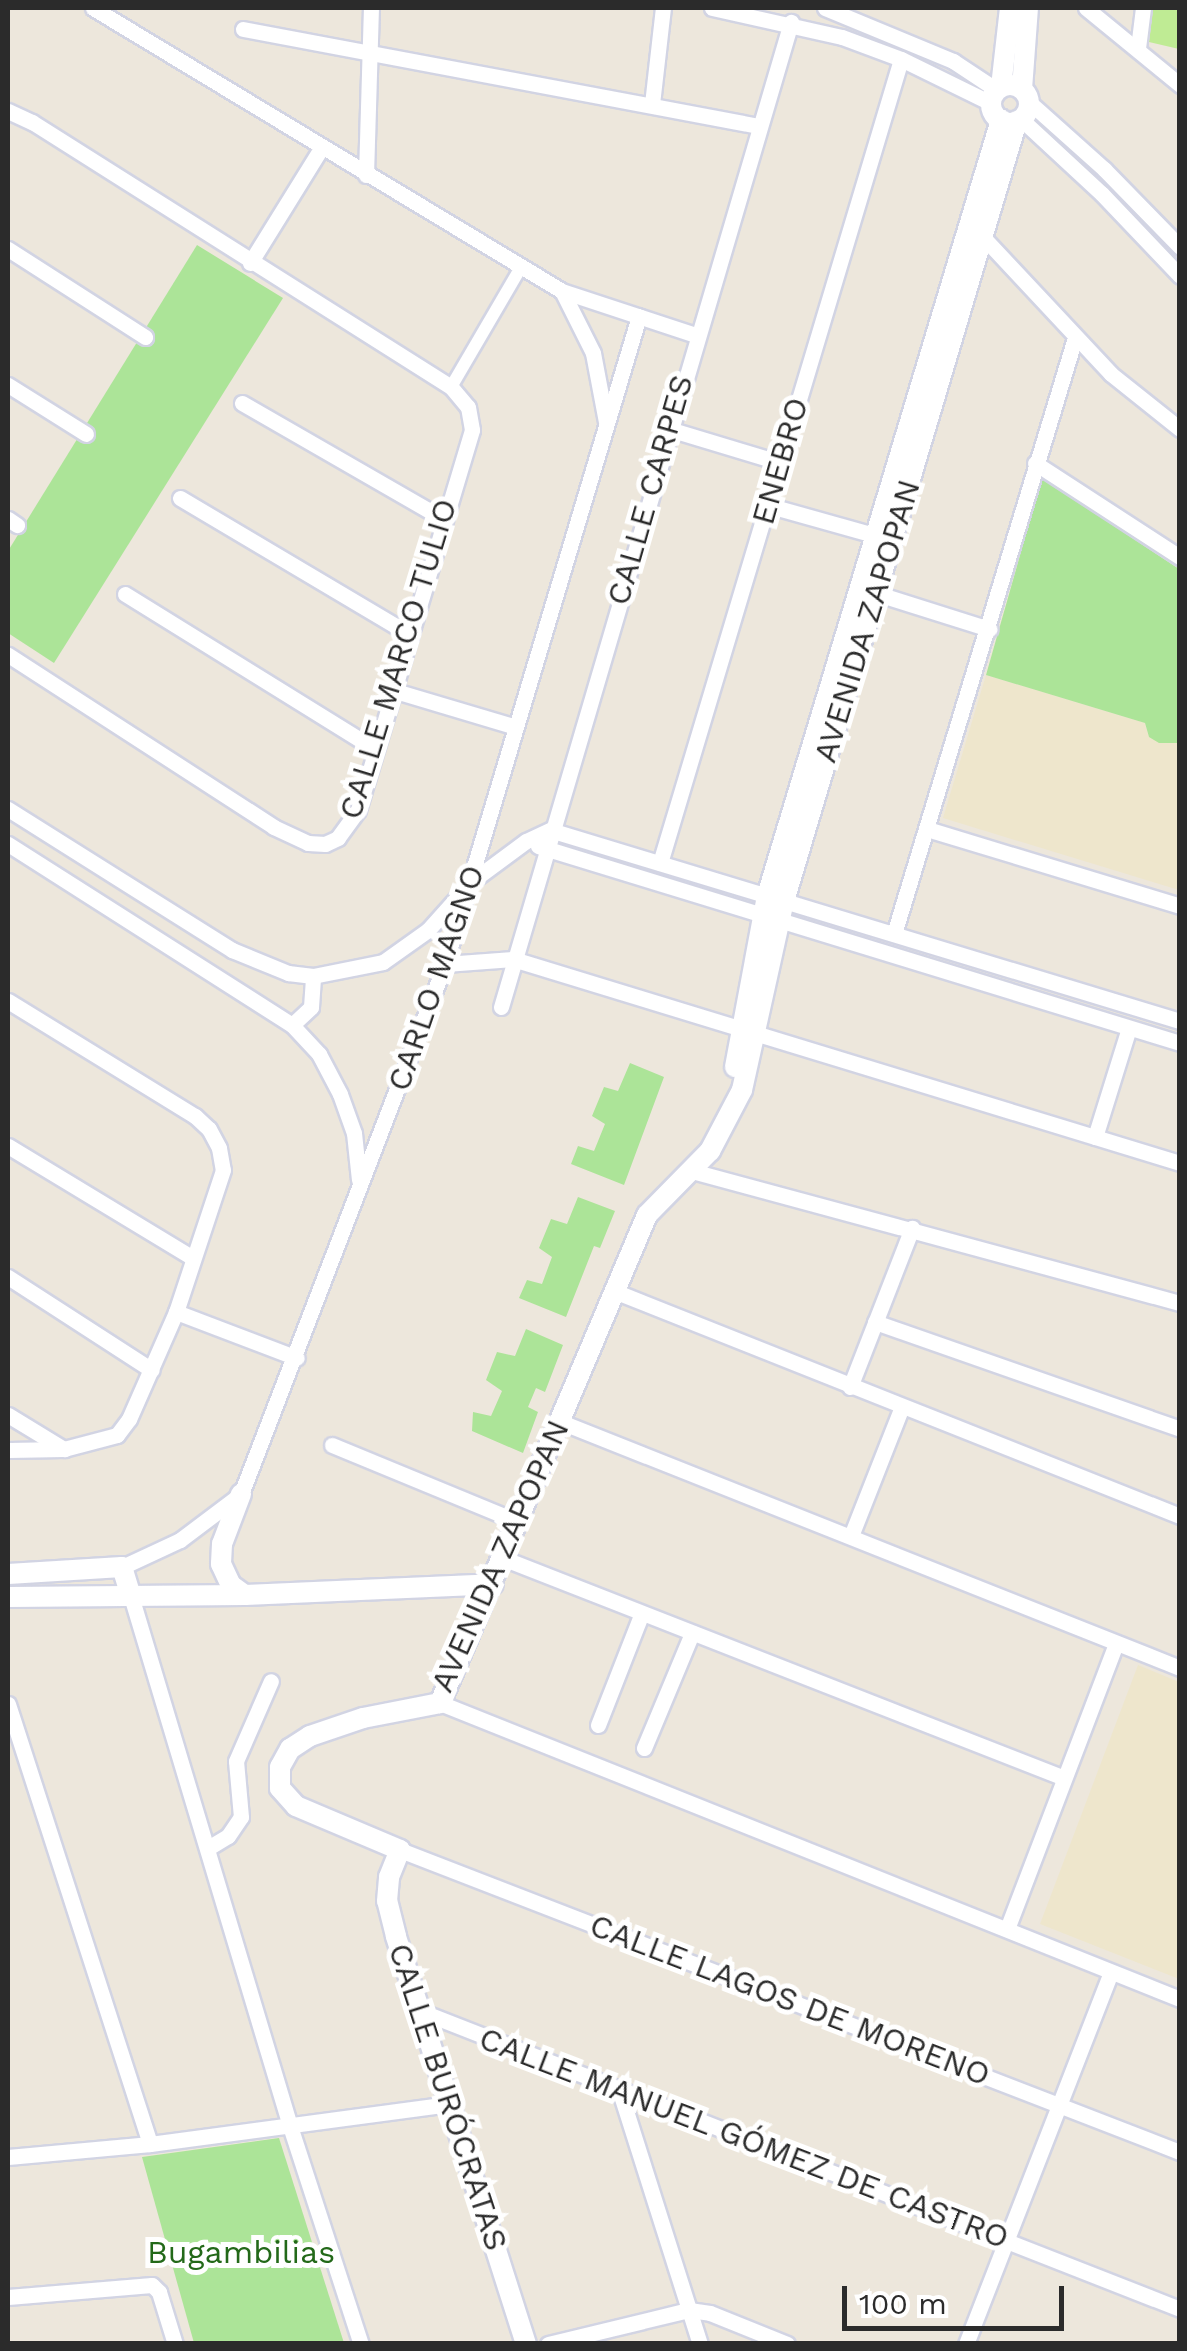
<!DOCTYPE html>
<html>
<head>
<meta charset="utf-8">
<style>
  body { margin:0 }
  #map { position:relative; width:1187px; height:2351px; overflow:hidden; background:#ede7dc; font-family:"Work Sans",sans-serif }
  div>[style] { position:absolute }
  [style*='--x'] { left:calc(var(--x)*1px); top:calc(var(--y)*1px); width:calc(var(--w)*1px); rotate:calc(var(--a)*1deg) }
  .education>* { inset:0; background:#eee6cc }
  .green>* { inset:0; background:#ace498 }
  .pitch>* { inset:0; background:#bfeb94 }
  .roads { filter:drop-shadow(2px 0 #d2d4e3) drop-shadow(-2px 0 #d2d4e3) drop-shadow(0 2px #d2d4e3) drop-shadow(0 -2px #d2d4e3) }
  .pedestrian>* { height:12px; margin:-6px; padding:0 6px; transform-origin:6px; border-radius:6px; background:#fff }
  .minor>* { height:15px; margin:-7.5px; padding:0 7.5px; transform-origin:7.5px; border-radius:7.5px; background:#fff }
  .tertiary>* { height:20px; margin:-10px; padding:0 10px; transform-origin:10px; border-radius:10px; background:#fff }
  .tertiary>.ring { margin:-10px; padding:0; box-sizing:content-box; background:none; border:20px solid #fff; border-radius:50% }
  span { translate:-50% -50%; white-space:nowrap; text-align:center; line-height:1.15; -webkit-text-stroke:10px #fff; paint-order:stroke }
  .street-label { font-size:32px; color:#2b2b2b }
  .park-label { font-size:32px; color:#236919 }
  .frame { position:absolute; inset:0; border:10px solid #2b2b2b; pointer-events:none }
  .scale { position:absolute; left:842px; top:2286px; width:222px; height:45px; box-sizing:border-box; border:5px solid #2b2b2b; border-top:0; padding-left:12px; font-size:30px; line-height:35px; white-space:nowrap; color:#2b2b2b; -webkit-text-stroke:8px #fff; paint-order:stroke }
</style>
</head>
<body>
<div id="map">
  <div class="education">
    <div style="clip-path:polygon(986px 675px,1145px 723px,1149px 737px,1179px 743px,1179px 890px,943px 818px)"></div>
    <div style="clip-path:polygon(1138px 1665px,1179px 1682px,1179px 1979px,1040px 1924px)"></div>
  </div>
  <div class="green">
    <div style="clip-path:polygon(197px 245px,283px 298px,54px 663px,8px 633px,8px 551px)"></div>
    <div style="clip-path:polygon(1042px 478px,1179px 569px,1179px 743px,1159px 743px,1149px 737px,1145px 723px,986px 675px)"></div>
    <div style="clip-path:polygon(630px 1063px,664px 1077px,624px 1185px,571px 1164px,578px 1146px,594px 1151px,605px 1124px,592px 1116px,604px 1087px,618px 1091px)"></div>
    <div style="clip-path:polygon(578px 1197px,615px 1211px,600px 1248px,594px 1246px,566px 1317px,519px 1298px,527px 1280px,542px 1284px,552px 1257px,539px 1248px,551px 1219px,567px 1224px)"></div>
    <div style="clip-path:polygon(526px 1329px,563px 1345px,545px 1392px,536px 1388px,528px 1407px,538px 1412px,523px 1453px,472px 1431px,473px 1412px,491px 1416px,502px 1391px,486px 1380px,497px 1352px,515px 1356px)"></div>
    <div style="clip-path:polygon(279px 2138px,344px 2343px,194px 2343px,142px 2157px)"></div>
  </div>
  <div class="pitch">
    <div style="clip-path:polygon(1153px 8px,1179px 8px,1179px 49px,1149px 42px)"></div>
  </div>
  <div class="roads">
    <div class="pedestrian">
      <div style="--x:451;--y:387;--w:137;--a:-59.7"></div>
    </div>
    <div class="minor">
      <div style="--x:93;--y:8;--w:548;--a:31.11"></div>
      <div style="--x:562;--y:291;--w:69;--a:63.4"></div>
      <div style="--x:593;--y:353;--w:70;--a:79.3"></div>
      <div style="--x:712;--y:8;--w:133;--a:12.6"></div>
      <div style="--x:842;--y:37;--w:63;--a:20.4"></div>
      <div style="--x:901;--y:59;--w:100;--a:26.1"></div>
      <div style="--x:825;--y:8;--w:139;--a:22.5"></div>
      <div style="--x:953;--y:61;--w:53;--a:33.4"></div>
      <div style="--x:1086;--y:8;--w:122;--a:39.3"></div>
      <div style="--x:243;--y:29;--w:525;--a:10.65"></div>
      <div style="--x:1138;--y:48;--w:40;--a:-82.9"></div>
      <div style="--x:1028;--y:101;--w:102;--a:41.8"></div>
      <div style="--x:1104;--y:169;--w:109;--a:45.7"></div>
      <div style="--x:652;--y:104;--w:97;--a:-83.5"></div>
      <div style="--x:8;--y:111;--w:26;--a:25"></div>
      <div style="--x:32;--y:122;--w:496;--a:32.3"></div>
      <div style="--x:451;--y:387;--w:26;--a:50"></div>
      <div style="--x:468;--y:407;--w:23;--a:80"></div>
      <div style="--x:472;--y:430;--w:397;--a:106.7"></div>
      <div style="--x:358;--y:810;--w:34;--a:126"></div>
      <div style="--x:338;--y:838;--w:14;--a:155"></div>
      <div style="--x:325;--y:844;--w:17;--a:-177"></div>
      <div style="--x:308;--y:843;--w:38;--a:-155"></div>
      <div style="--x:274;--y:827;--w:317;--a:-147.1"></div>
      <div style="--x:1021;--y:119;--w:110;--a:42.8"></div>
      <div style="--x:1102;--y:194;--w:113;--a:46.4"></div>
      <div style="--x:366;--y:175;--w:167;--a:-88.3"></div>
      <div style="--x:983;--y:237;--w:187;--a:46.9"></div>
      <div style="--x:1111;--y:374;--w:88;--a:38.6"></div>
      <div style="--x:8;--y:249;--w:163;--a:32.7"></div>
      <div style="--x:250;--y:263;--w:137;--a:-58.2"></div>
      <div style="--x:562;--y:291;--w:141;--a:18.2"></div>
      <div style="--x:8;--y:385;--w:92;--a:32.1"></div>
      <div style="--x:242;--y:403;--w:231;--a:29.9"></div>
      <div style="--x:669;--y:429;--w:114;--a:16.8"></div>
      <div style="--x:1035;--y:463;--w:173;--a:33"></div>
      <div style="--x:180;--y:498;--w:264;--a:30.7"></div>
      <div style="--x:767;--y:505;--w:111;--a:15.7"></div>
      <div style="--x:8;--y:519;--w:11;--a:34"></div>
      <div style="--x:875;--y:593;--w:120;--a:17.5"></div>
      <div style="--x:125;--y:594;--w:292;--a:31.8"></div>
      <div style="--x:392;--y:690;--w:129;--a:16.6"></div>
      <div style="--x:8;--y:809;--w:265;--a:32.2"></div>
      <div style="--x:232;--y:950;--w:61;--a:22.3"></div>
      <div style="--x:288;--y:973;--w:25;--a:7"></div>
      <div style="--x:313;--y:976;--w:71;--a:-11.3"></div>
      <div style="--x:383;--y:962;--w:55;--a:-35.4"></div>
      <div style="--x:428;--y:930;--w:66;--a:-48.1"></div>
      <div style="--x:472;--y:881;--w:67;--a:-36.5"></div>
      <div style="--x:526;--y:841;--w:26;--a:-25"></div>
      <div style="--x:550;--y:830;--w:658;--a:16.87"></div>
      <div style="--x:927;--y:829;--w:264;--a:16.9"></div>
      <div style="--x:8;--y:844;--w:337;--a:32.5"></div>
      <div style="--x:292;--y:1025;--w:40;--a:47"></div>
      <div style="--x:319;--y:1054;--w:45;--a:62.3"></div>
      <div style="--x:340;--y:1094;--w:41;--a:70.3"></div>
      <div style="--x:354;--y:1133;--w:47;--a:83.9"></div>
      <div style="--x:538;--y:846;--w:672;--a:17.06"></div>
      <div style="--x:660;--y:863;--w:839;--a:-73.31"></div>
      <div style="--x:894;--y:934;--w:623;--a:-73.11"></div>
      <div style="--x:445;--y:964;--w:68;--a:-4.2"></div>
      <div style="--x:513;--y:959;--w:697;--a:17.01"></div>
      <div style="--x:8;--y:1001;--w:220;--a:31.6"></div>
      <div style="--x:195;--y:1116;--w:19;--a:43"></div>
      <div style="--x:209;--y:1129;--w:21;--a:62"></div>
      <div style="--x:219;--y:1148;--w:22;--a:80"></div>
      <div style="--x:223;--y:1170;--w:150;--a:108.3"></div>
      <div style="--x:176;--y:1312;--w:117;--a:113.7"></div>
      <div style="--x:129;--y:1419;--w:20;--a:127"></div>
      <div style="--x:117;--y:1435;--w:55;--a:165.2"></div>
      <div style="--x:64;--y:1449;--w:56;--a:179"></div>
      <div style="--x:501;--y:1007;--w:1027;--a:-73.59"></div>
      <div style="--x:292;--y:1025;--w:26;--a:-43"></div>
      <div style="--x:311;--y:1007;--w:31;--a:-86"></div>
      <div style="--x:1095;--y:1137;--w:114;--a:-72.7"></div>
      <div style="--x:8;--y:1146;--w:216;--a:31.2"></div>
      <div style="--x:692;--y:1171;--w:506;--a:15.14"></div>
      <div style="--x:8;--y:1277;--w:171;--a:32.9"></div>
      <div style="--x:614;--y:1291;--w:609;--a:21.68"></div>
      <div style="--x:176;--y:1312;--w:129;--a:20.8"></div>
      <div style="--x:875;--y:1322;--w:323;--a:19.3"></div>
      <div style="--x:850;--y:1387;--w:171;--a:-68.7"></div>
      <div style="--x:8;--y:1415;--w:66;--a:31.3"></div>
      <div style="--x:561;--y:1422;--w:666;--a:21.67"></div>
      <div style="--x:332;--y:1445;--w:202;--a:22.4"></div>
      <div style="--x:851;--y:1536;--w:136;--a:-68.5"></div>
      <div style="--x:505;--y:1559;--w:600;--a:21.39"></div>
      <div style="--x:122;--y:1567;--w:64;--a:-25"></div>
      <div style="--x:180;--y:1540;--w:76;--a:-37"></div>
      <div style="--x:241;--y:1494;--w:568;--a:-68.95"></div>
      <div style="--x:445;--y:964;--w:676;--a:-73.33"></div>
      <div style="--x:131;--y:1596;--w:553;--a:73.3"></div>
      <div style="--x:290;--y:2126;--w:229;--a:72"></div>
      <div style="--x:440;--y:1703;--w:797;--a:21.8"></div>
      <div style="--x:8;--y:1704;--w:462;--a:72.1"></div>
      <div style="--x:598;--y:1725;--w:120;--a:-68.6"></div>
      <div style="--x:644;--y:1748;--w:125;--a:-67.3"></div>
      <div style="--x:208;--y:1848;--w:23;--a:-31"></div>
      <div style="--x:228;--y:1836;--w:23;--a:-56"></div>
      <div style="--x:241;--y:1817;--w:56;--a:-95.1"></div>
      <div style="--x:236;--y:1761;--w:87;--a:-66.4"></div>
      <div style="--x:400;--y:1850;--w:836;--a:21.17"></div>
      <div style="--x:1007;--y:1929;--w:306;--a:-69.1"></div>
      <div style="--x:420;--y:2011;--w:816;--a:21.41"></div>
      <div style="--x:620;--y:2092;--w:264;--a:72.4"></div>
      <div style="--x:8;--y:2157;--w:143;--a:-5.2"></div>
      <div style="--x:150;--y:2144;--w:304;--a:-7.6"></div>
      <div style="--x:8;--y:2297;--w:144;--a:-4.8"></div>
      <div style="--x:152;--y:2285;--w:10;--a:45"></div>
      <div style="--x:159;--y:2292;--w:54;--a:72.9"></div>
      <div style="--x:548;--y:2344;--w:145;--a:-13.6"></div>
      <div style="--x:689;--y:2310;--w:21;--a:8"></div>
      <div style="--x:710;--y:2313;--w:83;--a:21.9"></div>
      <div style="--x:966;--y:2344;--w:399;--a:-68.7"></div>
    </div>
    <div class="tertiary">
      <div class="ring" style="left:991px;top:85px;width:18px;height:18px"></div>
      <div style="--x:1001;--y:87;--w:80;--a:-83.5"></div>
      <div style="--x:1022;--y:89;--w:81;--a:-85.8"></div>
      <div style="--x:735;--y:1067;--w:174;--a:-79.4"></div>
      <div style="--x:767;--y:896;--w:811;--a:-73.22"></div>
      <div style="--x:241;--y:1494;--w:53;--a:110.8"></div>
      <div style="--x:222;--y:1544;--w:20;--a:93"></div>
      <div style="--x:221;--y:1564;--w:23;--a:65"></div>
      <div style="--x:231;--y:1585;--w:17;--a:36"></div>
      <div style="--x:8;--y:1574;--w:114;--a:-3.5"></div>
      <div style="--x:122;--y:1567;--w:30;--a:73"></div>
      <div style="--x:8;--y:1597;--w:237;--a:-0.5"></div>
      <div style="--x:245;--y:1595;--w:248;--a:-2.5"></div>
      <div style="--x:526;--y:2344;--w:428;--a:-107.7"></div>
      <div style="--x:396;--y:1936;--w:36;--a:-104"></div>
      <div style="--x:387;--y:1901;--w:24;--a:-85"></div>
      <div style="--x:389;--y:1877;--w:29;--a:-68"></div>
      <div style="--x:400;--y:1850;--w:113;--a:-157.1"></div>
      <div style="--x:296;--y:1806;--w:24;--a:-132"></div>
      <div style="--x:280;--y:1788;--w:21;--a:-90"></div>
      <div style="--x:280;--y:1767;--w:21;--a:-61"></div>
      <div style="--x:290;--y:1749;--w:24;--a:-33"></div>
      <div style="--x:310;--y:1736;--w:56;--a:-18.8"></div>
      <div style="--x:363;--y:1718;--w:78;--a:-11"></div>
      <div style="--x:440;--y:1703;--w:530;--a:-67.01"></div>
      <div style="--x:647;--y:1215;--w:90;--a:-45.5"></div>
      <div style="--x:710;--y:1151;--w:69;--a:-62.3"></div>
      <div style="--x:742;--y:1090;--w:194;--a:-77.5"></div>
      <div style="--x:784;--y:901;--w:814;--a:-73.37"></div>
    </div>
  </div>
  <div class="street-label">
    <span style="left:780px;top:461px;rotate:-74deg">ENEBRO</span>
    <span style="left:650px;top:490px;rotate:-74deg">CALLE CARPES</span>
    <span style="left:867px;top:621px;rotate:-73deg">AVENIDA ZAPOPAN</span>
    <span style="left:398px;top:659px;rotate:-73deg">CALLE MARCO TULIO</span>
    <span style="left:436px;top:978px;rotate:-71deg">CARLO MAGNO</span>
    <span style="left:500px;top:1556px;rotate:-66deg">AVENIDA ZAPOPAN</span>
    <span style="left:790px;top:2000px;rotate:21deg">CALLE LAGOS DE MORENO</span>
    <span style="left:448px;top:2097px;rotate:72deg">CALLE BURÓCRATAS</span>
    <span style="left:744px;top:2138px;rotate:21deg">CALLE MANUEL GÓMEZ DE CASTRO</span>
  </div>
  <div class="park-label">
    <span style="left:241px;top:2252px">Bugambilias</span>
  </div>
  <div class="frame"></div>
  <div class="scale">100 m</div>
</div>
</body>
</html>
